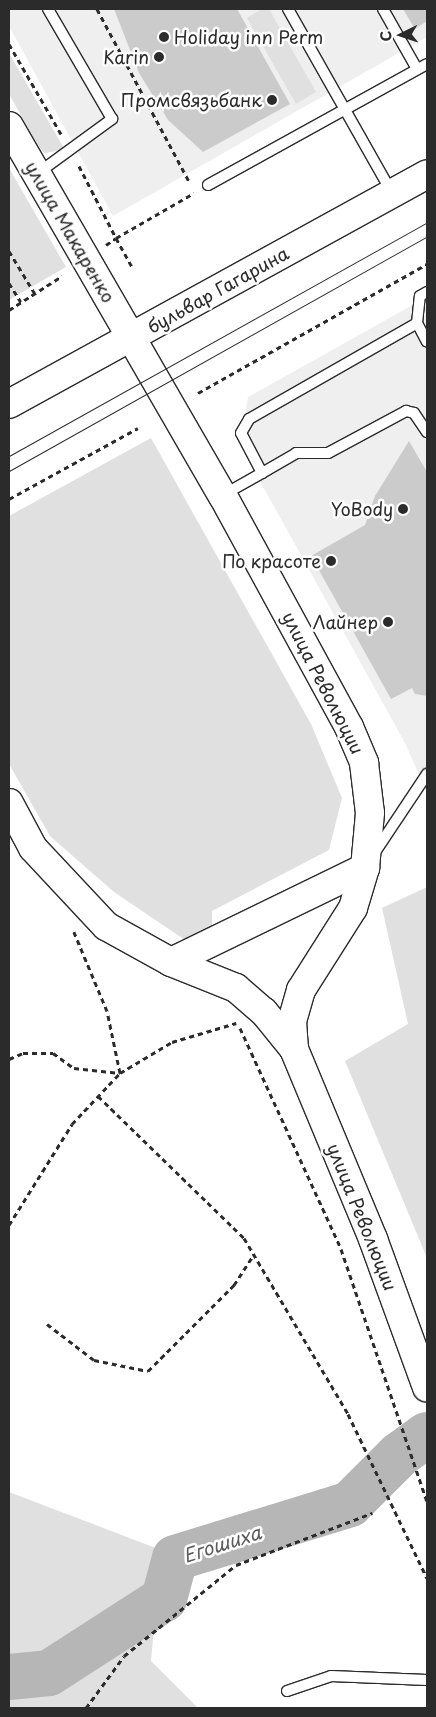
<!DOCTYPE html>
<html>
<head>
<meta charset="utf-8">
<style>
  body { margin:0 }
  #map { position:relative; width:436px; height:1717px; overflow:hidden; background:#fff; font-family:"Playpen Sans",sans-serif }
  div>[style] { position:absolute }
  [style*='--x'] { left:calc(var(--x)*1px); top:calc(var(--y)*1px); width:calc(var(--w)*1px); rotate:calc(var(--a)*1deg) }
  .built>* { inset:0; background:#efefef }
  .green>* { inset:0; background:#e0e0e0 }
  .river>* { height:46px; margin:-23px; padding:0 23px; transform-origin:23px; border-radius:23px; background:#b6b6b6 }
  .building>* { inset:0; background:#cbcbcb }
  .path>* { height:3px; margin-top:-1.5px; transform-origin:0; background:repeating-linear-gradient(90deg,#2b2b2b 0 5px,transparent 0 9px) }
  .roads { filter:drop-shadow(1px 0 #2b2b2b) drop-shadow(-1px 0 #2b2b2b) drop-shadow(0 1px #2b2b2b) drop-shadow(0 -1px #2b2b2b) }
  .service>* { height:10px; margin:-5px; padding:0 5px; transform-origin:5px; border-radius:5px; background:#fff }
  .secondary>* { height:28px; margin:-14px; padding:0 14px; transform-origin:14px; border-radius:14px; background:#fff }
  .primary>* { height:28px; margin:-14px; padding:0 14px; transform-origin:14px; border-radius:14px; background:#fff }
  .tram>* { height:1px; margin:-0.5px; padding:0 0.5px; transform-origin:0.5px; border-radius:0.5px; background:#2b2b2b }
  .dots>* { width:14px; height:14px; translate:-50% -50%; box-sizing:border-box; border:2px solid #fff; border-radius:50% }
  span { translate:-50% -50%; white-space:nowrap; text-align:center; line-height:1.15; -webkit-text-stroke:5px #fff; paint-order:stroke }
  .poi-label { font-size:18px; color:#2b2b2b }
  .left { translate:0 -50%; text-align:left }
  .right { translate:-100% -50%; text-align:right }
  .street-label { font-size:18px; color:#2b2b2b }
  .water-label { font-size:19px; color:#5c5c5c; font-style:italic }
  .frame { position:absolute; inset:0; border:10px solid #2b2b2b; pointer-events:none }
  .north { position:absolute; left:376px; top:10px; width:50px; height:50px; -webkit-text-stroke:4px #fff; paint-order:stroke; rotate:266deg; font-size:14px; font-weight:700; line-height:20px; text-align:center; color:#2b2b2b }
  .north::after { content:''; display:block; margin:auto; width:18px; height:22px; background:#2b2b2b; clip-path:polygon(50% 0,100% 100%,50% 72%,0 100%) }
</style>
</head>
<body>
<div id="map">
  <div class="built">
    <div style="clip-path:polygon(9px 9px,427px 9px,427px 37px,113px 216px,9px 26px)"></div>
    <div style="clip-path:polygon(427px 297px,427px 793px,405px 743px,240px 445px,248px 397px)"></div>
  </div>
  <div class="green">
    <div style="clip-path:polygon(262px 9px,269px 9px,316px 92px,296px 104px,247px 18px)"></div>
    <div style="clip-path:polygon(9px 53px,65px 150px,44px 153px,37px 144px,9px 94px)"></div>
    <div style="clip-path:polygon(9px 168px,66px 267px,9px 300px)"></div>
    <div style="clip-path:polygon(151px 438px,311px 724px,342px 798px,329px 850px,212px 911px,212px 925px,188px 942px,114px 892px,50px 836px,9px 764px,9px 516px)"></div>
    <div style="clip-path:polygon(427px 887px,427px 1258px,345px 1061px,408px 1024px,382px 908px)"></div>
    <div style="clip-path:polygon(9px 1492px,161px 1550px,151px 1661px,198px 1708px,9px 1708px)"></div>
  </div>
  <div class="river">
    <div style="--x:9;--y:1677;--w:40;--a:-5.7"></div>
    <div style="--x:49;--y:1673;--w:137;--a:-32.8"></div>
    <div style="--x:164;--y:1599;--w:42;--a:-75"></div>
    <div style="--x:175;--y:1558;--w:183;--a:-17.1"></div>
    <div style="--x:350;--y:1504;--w:69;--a:-45"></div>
    <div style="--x:399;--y:1455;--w:34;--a:-36"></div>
  </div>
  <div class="building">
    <div style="clip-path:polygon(114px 9px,237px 9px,290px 104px,203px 152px,168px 120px,139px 73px)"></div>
    <div style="clip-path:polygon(403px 9px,427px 9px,427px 21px,415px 29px)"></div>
    <div style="clip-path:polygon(409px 441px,427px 472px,427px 696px,415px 694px,412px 688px,391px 699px,311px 556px,365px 525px,375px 496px)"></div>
  </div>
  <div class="path">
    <div style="--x:97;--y:9;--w:197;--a:61.9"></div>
    <div style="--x:9;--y:44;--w:104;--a:60"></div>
    <div style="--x:79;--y:166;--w:81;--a:62.8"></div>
    <div style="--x:116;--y:238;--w:90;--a:-30"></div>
    <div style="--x:106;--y:245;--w:12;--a:-35"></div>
    <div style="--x:116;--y:238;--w:35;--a:61"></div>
    <div style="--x:9;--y:251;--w:50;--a:58.8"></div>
    <div style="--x:9;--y:283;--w:22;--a:58"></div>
    <div style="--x:9;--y:310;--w:63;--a:-32.7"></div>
    <div style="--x:198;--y:393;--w:263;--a:-29.4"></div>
    <div style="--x:9;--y:499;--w:147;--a:-28.8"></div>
    <div style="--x:240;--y:1028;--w:243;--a:65.4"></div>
    <div style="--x:341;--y:1249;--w:266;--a:71.2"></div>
    <div style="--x:9;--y:1059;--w:15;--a:-23"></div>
    <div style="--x:23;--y:1053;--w:30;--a:0"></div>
    <div style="--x:53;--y:1053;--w:26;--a:36"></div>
    <div style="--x:74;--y:1068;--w:46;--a:6.2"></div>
    <div style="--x:120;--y:1073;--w:63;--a:-101.8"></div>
    <div style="--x:107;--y:1011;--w:86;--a:-112.7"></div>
    <div style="--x:98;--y:1096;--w:204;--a:44.2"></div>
    <div style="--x:244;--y:1238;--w:204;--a:59.4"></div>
    <div style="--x:348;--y:1414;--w:182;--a:64.3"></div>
    <div style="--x:9;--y:1225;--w:119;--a:-58"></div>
    <div style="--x:72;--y:1124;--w:70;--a:-46.7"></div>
    <div style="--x:120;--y:1073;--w:61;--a:-30.8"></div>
    <div style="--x:172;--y:1042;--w:67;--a:-16.5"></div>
    <div style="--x:47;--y:1324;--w:59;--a:37.5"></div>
    <div style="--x:94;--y:1360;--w:55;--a:11.5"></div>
    <div style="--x:148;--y:1371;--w:122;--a:-45"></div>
    <div style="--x:234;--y:1285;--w:37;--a:-57"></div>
    <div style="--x:86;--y:1708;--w:64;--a:-53.8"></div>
    <div style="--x:124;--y:1656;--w:144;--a:-39.1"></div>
    <div style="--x:236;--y:1565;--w:146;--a:-20.9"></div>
  </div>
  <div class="roads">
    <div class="service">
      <div style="--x:288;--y:9;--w:211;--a:60.5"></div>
      <div style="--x:383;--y:9;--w:69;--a:60.5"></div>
      <div style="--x:38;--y:173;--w:92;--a:-36.1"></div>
      <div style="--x:112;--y:119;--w:127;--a:-120.2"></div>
      <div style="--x:208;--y:185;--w:250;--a:-28.9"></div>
      <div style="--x:417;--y:323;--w:27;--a:-84"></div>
      <div style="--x:420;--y:296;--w:8;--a:-30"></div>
      <div style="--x:262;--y:473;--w:39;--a:-30"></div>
      <div style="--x:296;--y:453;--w:32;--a:0"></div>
      <div style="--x:328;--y:453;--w:89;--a:-28.3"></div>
      <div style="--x:406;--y:411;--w:8;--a:14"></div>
      <div style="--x:414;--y:413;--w:23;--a:56"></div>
      <div style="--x:223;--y:495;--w:45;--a:-29.4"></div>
      <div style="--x:262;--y:473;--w:45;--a:-117.7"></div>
      <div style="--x:241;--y:433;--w:16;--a:-60"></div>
      <div style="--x:249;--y:419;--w:193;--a:-29.7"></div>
      <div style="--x:417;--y:323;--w:21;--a:62"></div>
      <div style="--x:375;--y:852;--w:94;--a:-56.3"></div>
      <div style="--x:287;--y:1691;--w:46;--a:-18.8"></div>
      <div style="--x:331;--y:1676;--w:96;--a:2.4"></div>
    </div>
    <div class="secondary">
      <div style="--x:9;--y:126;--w:427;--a:60"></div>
      <div style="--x:223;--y:496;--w:263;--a:61.4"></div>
      <div style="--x:349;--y:727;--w:39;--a:67"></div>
      <div style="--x:364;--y:763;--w:50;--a:83.2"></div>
      <div style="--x:370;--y:813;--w:55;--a:95.2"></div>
      <div style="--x:365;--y:868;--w:42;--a:106.7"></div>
      <div style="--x:353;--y:908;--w:97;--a:122.4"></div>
      <div style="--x:301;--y:990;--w:32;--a:106"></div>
      <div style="--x:292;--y:1021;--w:28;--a:86"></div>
      <div style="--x:9;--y:803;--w:51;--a:61.9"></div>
      <div style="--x:33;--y:848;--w:107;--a:46.9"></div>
      <div style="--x:106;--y:926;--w:74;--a:29"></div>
      <div style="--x:171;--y:962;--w:70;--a:21.8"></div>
      <div style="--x:236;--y:988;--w:37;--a:41"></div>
      <div style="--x:264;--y:1012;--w:48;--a:51"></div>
      <div style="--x:294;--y:1049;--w:206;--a:67.4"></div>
      <div style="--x:373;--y:1239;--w:158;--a:70"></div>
      <div style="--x:171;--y:962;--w:216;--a:-25.9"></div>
    </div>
    <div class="primary">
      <div style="--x:9;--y:404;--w:477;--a:-28.8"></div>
    </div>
  </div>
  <div class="tram">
    <div style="--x:9;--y:456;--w:479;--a:-29.2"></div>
    <div style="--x:9;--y:471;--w:480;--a:-29.3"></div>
  </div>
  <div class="dots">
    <div style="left:164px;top:37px;background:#2b2b2b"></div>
    <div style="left:159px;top:57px;background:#2b2b2b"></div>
    <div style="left:272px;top:100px;background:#2b2b2b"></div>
    <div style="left:403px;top:509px;background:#2b2b2b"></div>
    <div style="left:331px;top:561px;background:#2b2b2b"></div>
    <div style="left:388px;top:622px;background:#2b2b2b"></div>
  </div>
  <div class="poi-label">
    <span class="left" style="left:174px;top:37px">Holiday inn Perm</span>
    <span class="right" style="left:149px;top:57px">Karin</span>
    <span class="right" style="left:262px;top:100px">Промсвязьбанк</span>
    <span class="right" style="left:393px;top:509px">YoBody</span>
    <span class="right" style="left:321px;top:561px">По красоте</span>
    <span class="right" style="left:378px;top:622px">Лайнер</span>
  </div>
  <div class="street-label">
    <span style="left:70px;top:232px;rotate:60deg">улица Макаренко</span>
    <span style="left:218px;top:290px;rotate:-29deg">бульвар Гагарина</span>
    <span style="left:323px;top:683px;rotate:63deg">улица Революции</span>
    <span style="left:362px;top:1217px;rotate:68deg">улица Революции</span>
  </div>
  <div class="water-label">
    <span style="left:222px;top:1544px;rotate:-18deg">Егошиха</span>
  </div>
  <div class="frame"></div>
  <div class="north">С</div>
</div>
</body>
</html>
